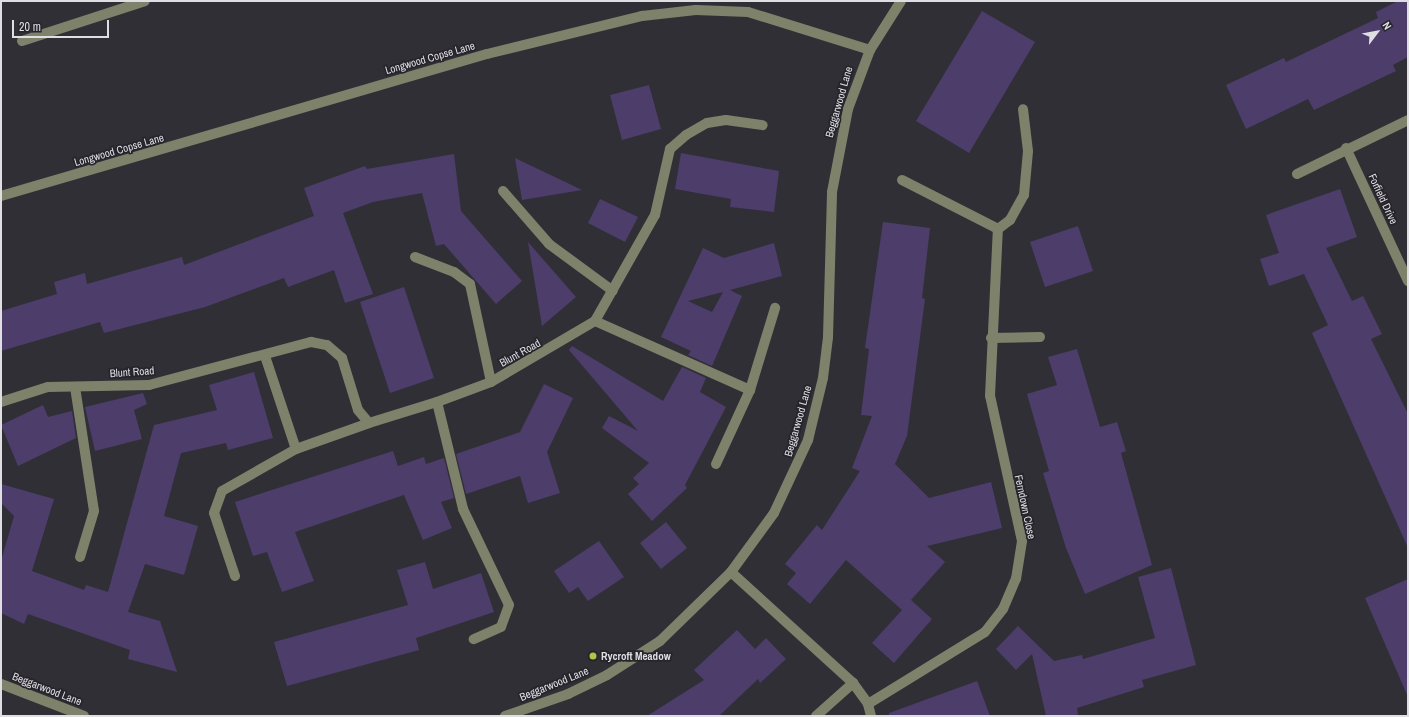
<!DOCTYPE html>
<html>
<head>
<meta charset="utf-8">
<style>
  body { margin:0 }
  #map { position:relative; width:1409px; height:717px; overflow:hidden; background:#312f36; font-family:"Archivo Narrow",sans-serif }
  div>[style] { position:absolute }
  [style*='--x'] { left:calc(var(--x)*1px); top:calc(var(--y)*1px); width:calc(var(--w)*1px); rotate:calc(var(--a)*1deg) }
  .building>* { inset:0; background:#4c3d6b }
  .minor>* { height:10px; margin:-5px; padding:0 5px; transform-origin:5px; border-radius:5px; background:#7e826a }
  .dots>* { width:11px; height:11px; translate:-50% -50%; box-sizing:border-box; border:2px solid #27252c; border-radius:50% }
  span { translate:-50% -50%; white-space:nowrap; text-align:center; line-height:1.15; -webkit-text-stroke:3.5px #27252c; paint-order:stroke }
  .street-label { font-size:11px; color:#dfdee2 }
  .poi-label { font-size:11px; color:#dfdee2; font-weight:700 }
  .left { translate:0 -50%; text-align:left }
  .frame { position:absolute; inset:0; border:2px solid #dfdee2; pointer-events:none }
  .north { position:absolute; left:1357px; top:12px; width:40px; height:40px; -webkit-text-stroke:3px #27252c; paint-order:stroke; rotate:58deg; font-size:11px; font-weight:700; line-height:16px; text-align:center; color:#dfdee2 }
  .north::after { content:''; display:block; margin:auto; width:14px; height:18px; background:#dfdee2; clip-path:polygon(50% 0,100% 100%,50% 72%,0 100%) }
  .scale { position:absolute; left:12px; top:20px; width:97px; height:18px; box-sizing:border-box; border:2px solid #dfdee2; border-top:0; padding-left:5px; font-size:12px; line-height:14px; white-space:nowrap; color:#dfdee2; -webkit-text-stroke:3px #27252c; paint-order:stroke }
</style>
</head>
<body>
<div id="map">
  <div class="building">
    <div style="clip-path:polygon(1398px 1px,1408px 1px,1408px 57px,1393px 65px,1396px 71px,1314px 110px,1308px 99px,1246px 129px,1226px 85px,1284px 58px,1286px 62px,1378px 18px,1376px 12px)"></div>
    <div style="clip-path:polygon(982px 11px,1035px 42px,969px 153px,916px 121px)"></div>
    <div style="clip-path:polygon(649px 85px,661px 129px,622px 140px,610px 95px)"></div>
    <div style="clip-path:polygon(681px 153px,779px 171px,774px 212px,730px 207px,731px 199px,675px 189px)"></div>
    <div style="clip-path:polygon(454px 154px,461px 211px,522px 281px,496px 304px,444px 244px,436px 246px,422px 193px,373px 202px,343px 213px,373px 294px,345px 303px,334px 270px,288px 287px,284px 278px,205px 307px,104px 333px,100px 322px,1px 351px,1px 311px,57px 294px,54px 282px,85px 273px,87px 284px,182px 257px,184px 265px,314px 216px,304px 188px,365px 166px,367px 169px)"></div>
    <div style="clip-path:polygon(515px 158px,582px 190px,522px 200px)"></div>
    <div style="clip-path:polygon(1340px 189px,1357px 237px,1326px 248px,1352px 301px,1363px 296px,1382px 334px,1371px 339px,1408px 414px,1408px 548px,1312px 333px,1328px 325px,1304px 274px,1269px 286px,1260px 259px,1279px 253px,1266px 215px)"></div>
    <div style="clip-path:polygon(600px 199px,638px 217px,625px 242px,588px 223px)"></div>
    <div style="clip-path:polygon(883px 222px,930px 228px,922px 298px,925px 299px,907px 436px,895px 464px,929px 498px,991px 482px,1002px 528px,927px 546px,945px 562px,911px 600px,932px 619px,894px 663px,872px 643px,902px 610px,846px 560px,810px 604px,787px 584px,796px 573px,785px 564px,817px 525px,822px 530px,860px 471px,852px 468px,872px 416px,861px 415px,869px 349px,865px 348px)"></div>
    <div style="clip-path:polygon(1078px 226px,1093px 271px,1045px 287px,1030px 242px)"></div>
    <div style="clip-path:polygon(528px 242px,576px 297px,542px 326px)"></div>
    <div style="clip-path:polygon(evenodd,774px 243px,782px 276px,730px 290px,742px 296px,712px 366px,688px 355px,691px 351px,661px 337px,703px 248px,724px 258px,774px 243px,723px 292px,712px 312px,688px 301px,723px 292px)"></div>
    <div style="clip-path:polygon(404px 287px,434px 378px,390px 393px,360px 302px)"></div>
    <div style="clip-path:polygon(572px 346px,663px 401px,682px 367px,706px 378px,700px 392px,726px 407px,685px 485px,687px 488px,652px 521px,628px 494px,639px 484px,633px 478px,649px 463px,602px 428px,609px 416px,638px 431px,569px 350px)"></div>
    <div style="clip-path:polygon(1077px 349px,1100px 427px,1117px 422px,1126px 451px,1121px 453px,1152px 565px,1085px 594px,1066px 548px,1043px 473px,1049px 471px,1027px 394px,1057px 385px,1048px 357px)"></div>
    <div style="clip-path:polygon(254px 372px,273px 438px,228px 450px,226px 443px,181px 453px,164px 516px,198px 526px,184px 575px,145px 564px,128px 612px,160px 621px,177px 672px,128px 659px,130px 650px,28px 614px,24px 624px,1px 613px,1px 561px,14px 516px,1px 503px,1px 484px,54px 499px,32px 571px,84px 590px,86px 585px,108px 592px,154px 425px,217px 410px,209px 385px)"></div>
    <div style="clip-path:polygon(544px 384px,573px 398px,547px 452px,560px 493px,528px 503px,520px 476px,466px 494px,456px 454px,520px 432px)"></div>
    <div style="clip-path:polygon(143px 393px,147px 404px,134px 410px,142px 439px,95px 451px,85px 407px)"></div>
    <div style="clip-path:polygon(43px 405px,48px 417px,72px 411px,76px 438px,18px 466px,1px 425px)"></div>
    <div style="clip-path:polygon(393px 451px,398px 466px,424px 457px,426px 464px,444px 458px,454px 498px,441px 502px,452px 528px,423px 540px,404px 495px,295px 532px,314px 581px,282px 592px,267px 552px,253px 556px,235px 502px)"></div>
    <div style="clip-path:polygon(666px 522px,687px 548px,661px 569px,640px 543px)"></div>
    <div style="clip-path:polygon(599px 541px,624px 577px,588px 601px,578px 587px,569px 593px,554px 571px)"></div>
    <div style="clip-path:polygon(425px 562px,433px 589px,481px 573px,494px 612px,416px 638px,419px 650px,287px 686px,274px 642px,408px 605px,397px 570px)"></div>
    <div style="clip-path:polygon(1171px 568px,1196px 665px,1142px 680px,1144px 687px,1077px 708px,1078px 716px,1046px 716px,1032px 654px,1016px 670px,996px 649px,1018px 626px,1054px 661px,1082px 655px,1083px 659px,1155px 638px,1138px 577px)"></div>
    <div style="clip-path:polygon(1408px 579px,1408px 697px,1365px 598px)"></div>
    <div style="clip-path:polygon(737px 630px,755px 649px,766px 638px,786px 659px,760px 683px,758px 679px,719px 716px,647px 716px,704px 680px,694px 670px)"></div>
    <div style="clip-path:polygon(977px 681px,990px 716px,889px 716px,889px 713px)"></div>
  </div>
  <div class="minor">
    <div style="--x:22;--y:41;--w:129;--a:-18"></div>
    <div style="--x:1346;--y:148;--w:147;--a:65"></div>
    <div style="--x:1297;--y:174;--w:123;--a:-25.9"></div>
    <div style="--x:902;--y:180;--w:108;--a:27"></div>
    <div style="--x:998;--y:229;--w:15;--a:-37"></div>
    <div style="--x:1010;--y:220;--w:29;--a:-61"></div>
    <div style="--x:1024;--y:195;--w:44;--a:-84.8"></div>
    <div style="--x:1028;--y:151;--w:42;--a:-96.8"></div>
    <div style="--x:503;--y:191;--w:70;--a:49"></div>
    <div style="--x:549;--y:244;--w:79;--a:36.3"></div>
    <div style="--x:1;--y:196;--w:506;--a:-16.29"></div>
    <div style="--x:487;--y:54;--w:160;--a:-13.8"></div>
    <div style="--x:642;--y:16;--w:54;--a:-6.3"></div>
    <div style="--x:696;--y:10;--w:52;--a:2.2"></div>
    <div style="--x:748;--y:12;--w:128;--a:17.3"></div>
    <div style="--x:415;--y:257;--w:42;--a:21"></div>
    <div style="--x:454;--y:272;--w:20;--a:37"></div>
    <div style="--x:470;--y:284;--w:100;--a:77.9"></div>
    <div style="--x:595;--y:321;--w:170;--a:24"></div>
    <div style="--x:991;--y:338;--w:49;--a:-1.2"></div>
    <div style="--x:265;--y:356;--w:98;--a:71.6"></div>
    <div style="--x:75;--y:387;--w:125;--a:81.3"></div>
    <div style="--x:94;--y:511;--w:48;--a:106.9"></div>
    <div style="--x:1;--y:402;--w:49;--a:-17.7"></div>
    <div style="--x:48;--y:387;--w:101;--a:-1.1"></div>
    <div style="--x:149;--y:385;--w:168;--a:-14.9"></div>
    <div style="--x:311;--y:342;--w:16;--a:11"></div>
    <div style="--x:327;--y:345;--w:20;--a:41"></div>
    <div style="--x:342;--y:358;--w:54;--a:72.9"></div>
    <div style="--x:358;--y:410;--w:17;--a:50"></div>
    <div style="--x:369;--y:423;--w:71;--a:-17.2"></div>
    <div style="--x:437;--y:402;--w:58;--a:-20.3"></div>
    <div style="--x:491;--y:382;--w:121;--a:-30.4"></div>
    <div style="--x:595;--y:321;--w:122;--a:-60.5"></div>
    <div style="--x:655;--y:215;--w:68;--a:-77.2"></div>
    <div style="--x:670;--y:149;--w:21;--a:-41"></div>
    <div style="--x:686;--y:135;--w:24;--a:-30"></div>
    <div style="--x:707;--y:123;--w:19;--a:-9"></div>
    <div style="--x:726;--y:120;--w:37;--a:8"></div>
    <div style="--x:437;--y:402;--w:110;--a:76.3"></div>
    <div style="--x:463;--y:509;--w:106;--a:64.4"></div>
    <div style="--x:509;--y:605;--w:23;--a:110"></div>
    <div style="--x:501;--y:627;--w:30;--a:156"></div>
    <div style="--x:716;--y:464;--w:81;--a:-65.3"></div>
    <div style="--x:750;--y:390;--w:86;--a:-73"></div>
    <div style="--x:731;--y:572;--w:165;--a:42.3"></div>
    <div style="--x:853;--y:683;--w:26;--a:54"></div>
    <div style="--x:868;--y:704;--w:12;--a:76"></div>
    <div style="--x:235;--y:576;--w:66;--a:-108.4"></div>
    <div style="--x:214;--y:513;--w:23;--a:-70"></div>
    <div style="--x:222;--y:491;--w:85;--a:-29.6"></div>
    <div style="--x:296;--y:449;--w:77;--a:-19.6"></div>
    <div style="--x:1;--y:684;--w:89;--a:21.1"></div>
    <div style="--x:868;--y:704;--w:137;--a:-31.6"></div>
    <div style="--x:985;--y:632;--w:29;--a:-52"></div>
    <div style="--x:1003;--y:609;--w:33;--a:-67"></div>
    <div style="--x:1016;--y:579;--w:38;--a:-81"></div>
    <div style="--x:1022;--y:541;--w:148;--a:-102.4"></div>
    <div style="--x:990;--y:396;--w:167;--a:-87.3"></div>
    <div style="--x:505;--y:716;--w:67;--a:-19.2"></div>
    <div style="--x:568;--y:694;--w:43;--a:-26"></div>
    <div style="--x:607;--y:675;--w:63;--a:-32.7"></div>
    <div style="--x:660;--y:641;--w:99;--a:-44.2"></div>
    <div style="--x:731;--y:572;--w:73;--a:-53.9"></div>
    <div style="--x:774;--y:513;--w:81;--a:-65"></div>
    <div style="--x:808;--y:440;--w:64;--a:-76.4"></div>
    <div style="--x:823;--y:378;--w:41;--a:-83"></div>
    <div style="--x:828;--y:337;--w:145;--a:-88.4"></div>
    <div style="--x:832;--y:192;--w:85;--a:-79.1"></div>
    <div style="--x:848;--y:109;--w:63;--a:-69.6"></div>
    <div style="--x:870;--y:50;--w:58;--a:-57.7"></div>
    <div style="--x:816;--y:716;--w:50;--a:-41.7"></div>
  </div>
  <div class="dots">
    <div style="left:593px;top:656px;background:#b5c24a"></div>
  </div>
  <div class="street-label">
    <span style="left:430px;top:58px;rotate:-16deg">Longwood Copse Lane</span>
    <span style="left:839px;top:102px;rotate:-74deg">Beggarwood Lane</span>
    <span style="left:119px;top:150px;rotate:-16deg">Longwood Copse Lane</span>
    <span style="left:1383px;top:199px;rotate:65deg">Forfield Drive</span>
    <span style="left:520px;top:353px;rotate:-29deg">Blunt Road</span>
    <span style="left:132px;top:372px;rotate:-4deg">Blunt Road</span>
    <span style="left:798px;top:421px;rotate:-74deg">Beggarwood Lane</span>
    <span style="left:1025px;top:507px;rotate:78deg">Ferndown Close</span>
    <span style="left:554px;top:684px;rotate:-22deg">Beggarwood Lane</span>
    <span style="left:47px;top:689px;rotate:21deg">Beggarwood Lane</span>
  </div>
  <div class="poi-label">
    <span class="left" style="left:601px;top:656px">Rycroft Meadow</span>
  </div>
  <div class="frame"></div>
  <div class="north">N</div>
  <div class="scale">20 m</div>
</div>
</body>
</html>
